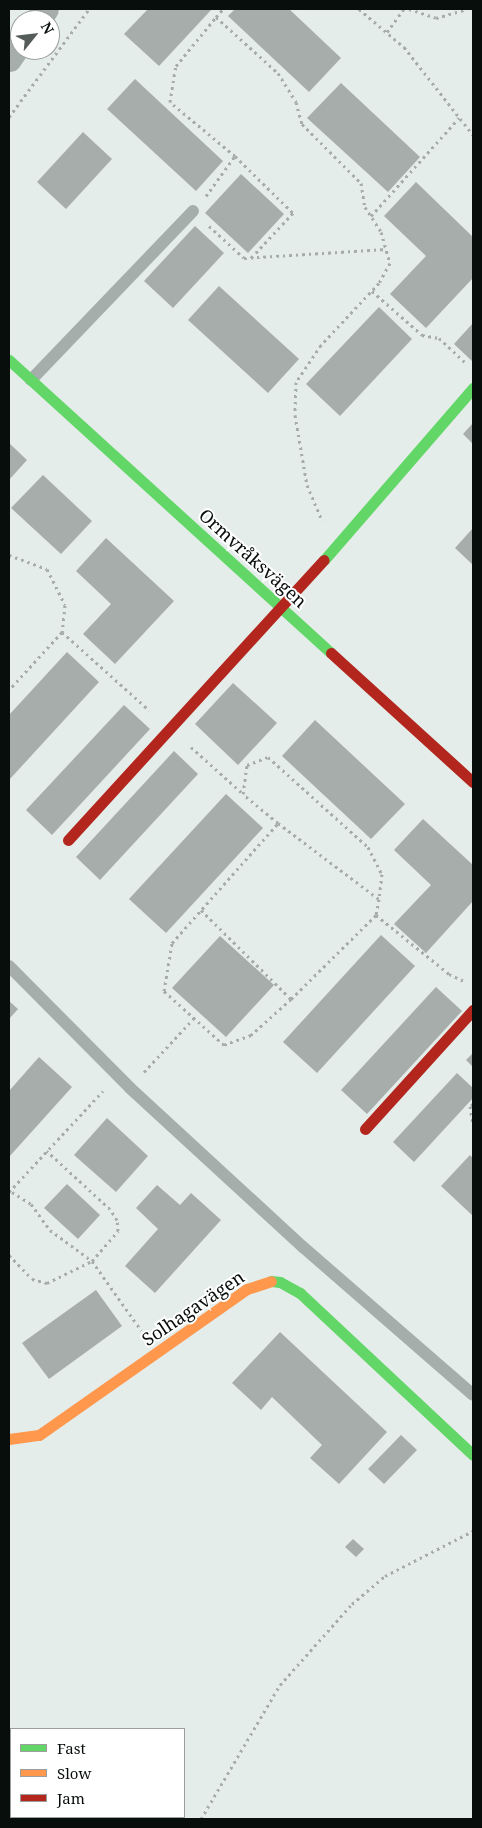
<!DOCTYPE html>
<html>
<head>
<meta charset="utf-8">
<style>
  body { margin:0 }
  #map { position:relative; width:482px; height:1828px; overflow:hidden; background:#e4ede9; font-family:"Noto Serif",serif }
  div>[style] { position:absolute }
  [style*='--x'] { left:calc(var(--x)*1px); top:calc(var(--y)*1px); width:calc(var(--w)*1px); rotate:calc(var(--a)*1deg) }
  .building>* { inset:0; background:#a6adaa }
  .path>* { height:3px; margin-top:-1.5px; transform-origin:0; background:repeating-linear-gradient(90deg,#a5aca9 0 2.5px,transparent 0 6.5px) }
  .lane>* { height:12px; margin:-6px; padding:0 6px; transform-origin:6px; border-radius:6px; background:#a5aeaa }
  .street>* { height:25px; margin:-12.5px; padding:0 12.5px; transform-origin:12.5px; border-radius:12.5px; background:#a5aeaa }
  .fast>* { height:11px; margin:-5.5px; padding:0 5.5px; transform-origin:5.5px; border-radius:5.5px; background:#63d668 }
  .slow>* { height:11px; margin:-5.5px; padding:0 5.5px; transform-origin:5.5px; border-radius:5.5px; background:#ff974d }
  .jam>* { height:11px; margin:-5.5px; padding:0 5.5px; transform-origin:5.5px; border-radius:5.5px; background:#b3261e }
  span { translate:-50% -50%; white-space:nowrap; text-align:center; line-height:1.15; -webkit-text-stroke:4px #fff; paint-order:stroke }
  .street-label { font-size:18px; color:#080e0b }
  .frame { position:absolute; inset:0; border:10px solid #080e0b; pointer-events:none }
  .legend { position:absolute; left:10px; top:1728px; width:175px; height:90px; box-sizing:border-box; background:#fff; border:1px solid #9c9f9d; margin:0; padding:6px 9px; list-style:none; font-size:15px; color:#080e0b }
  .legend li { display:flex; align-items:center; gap:10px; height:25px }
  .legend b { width:25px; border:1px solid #9c9f9d }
  .north { position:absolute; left:10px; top:10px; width:50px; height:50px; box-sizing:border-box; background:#fff; border:1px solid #9c9f9d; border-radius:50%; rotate:61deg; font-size:14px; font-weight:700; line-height:20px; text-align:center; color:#080e0b }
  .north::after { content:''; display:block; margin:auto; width:18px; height:22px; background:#555c59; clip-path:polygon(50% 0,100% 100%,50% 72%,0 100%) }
</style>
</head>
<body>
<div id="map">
  <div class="building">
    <div style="clip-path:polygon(148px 9px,212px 9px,159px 66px,124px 34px)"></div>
    <div style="clip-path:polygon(235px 9px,289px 9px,341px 58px,309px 92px,228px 16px)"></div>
    <div style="clip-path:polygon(135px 79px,223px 161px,196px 191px,107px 109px)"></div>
    <div style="clip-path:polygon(341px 83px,420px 157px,388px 192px,307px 118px)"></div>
    <div style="clip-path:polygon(83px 132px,112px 159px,66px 209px,37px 182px)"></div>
    <div style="clip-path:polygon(241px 174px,284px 214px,248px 253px,205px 213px)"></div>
    <div style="clip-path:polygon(416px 182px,473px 237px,473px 278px,426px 328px,390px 294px,426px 256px,384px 216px)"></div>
    <div style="clip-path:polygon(195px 226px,224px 253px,173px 308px,144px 281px)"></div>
    <div style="clip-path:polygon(219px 286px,299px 359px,268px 393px,188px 320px)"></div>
    <div style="clip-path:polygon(379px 307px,412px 339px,340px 416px,306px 384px)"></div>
    <div style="clip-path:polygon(473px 323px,473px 362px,454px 344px)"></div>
    <div style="clip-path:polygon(473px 423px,473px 444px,463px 434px)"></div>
    <div style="clip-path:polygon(9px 443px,27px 460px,9px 480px)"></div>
    <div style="clip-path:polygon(43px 475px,92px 521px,61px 554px,11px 508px)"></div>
    <div style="clip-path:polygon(473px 528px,473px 565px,455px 548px)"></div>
    <div style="clip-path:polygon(106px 538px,174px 601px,115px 664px,83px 634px,111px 604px,76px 571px)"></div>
    <div style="clip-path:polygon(67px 652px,99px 682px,9px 780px,9px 715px)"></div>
    <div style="clip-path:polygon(233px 683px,277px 723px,238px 765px,195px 724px)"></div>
    <div style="clip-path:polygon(124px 705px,150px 729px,52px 835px,26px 810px)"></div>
    <div style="clip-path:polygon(315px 720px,405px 804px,371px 839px,282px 756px)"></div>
    <div style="clip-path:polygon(174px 751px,198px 774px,100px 880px,76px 857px)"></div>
    <div style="clip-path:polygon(226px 794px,263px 828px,166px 933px,129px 899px)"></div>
    <div style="clip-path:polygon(423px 819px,473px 865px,473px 901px,426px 953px,394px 924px,431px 885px,394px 850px)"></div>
    <div style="clip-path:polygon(381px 935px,415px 966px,317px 1073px,283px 1042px)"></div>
    <div style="clip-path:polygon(220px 936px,274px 985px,226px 1037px,172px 988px)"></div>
    <div style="clip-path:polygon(436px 987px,462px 1011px,367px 1114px,341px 1090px)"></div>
    <div style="clip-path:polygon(9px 1001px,18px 1009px,9px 1019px)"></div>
    <div style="clip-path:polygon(473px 1053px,473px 1067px,466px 1060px)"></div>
    <div style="clip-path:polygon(39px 1057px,72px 1087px,9px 1157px,9px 1091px)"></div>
    <div style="clip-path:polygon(457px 1073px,473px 1088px,473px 1098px,414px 1162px,393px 1142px)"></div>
    <div style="clip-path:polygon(107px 1118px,148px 1156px,116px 1192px,74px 1155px)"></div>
    <div style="clip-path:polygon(470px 1155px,473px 1158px,473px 1216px,441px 1186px)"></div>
    <div style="clip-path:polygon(67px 1184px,100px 1215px,78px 1239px,44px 1208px)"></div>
    <div style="clip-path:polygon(157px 1185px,180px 1205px,191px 1193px,221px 1220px,155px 1293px,125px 1266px,158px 1229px,136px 1208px)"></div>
    <div style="clip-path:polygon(96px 1290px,122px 1326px,49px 1379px,22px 1343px)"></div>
    <div style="clip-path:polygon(280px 1332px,387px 1432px,339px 1484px,310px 1458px,322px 1445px,272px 1397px,261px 1410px,232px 1383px)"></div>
    <div style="clip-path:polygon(401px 1435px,417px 1450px,384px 1484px,368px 1469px)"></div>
    <div style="clip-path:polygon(353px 1539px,364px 1549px,356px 1557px,345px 1547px)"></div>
  </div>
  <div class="path">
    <div style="--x:359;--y:9;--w:59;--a:40.2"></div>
    <div style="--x:404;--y:47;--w:112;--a:51.9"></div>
    <div style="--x:409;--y:9;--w:28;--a:18"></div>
    <div style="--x:436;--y:18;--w:33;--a:-16"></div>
    <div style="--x:216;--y:17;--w:11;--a:-49"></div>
    <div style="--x:387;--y:32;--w:29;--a:-54"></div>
    <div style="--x:9;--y:117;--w:134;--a:-53.5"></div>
    <div style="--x:235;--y:156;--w:81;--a:44.5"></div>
    <div style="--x:293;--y:213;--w:60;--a:133"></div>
    <div style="--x:206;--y:196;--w:49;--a:-54.1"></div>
    <div style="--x:235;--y:156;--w:85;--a:-140.3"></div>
    <div style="--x:170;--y:102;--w:36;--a:-81"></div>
    <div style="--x:176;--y:66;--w:63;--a:-50.8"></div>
    <div style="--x:216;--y:17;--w:84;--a:42.1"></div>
    <div style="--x:278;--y:73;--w:34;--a:58"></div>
    <div style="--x:296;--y:102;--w:23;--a:75"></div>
    <div style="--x:302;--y:124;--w:83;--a:45"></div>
    <div style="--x:361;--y:183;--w:24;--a:81"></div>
    <div style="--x:365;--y:207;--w:30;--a:57"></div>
    <div style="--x:381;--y:232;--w:32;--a:74"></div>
    <div style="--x:390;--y:263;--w:23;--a:119"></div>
    <div style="--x:379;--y:283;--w:85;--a:133.1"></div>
    <div style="--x:321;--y:345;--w:45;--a:124"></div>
    <div style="--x:296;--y:382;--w:33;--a:92"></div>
    <div style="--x:295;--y:415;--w:71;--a:80.3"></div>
    <div style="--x:307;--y:485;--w:39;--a:67"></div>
    <div style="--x:371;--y:216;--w:132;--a:-48.1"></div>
    <div style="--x:209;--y:226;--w:47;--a:42.4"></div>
    <div style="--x:244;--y:258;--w:142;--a:-3.6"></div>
    <div style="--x:372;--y:291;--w:67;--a:41.3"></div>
    <div style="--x:422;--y:335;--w:17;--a:10"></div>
    <div style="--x:439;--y:338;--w:35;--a:43"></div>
    <div style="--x:9;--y:555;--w:40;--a:20.2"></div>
    <div style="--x:47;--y:569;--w:40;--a:63.4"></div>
    <div style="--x:65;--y:605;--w:27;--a:96"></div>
    <div style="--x:62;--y:632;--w:79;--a:132.4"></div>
    <div style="--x:62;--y:632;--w:117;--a:41.9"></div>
    <div style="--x:191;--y:747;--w:69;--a:42"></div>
    <div style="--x:268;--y:757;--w:135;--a:42"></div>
    <div style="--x:368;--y:847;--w:30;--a:63"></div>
    <div style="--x:382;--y:874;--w:25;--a:97"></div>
    <div style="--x:379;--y:899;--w:16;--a:101"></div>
    <div style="--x:376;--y:915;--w:120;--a:135.3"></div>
    <div style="--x:291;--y:999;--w:54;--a:138"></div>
    <div style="--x:251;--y:1035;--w:29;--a:160"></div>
    <div style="--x:224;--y:1045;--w:81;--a:-138"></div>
    <div style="--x:164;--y:991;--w:49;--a:-80.5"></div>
    <div style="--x:172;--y:943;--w:160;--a:-48.5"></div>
    <div style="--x:278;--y:823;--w:45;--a:-140.4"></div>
    <div style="--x:243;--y:794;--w:29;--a:-82"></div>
    <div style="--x:247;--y:765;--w:22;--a:-21"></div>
    <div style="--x:278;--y:823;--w:126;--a:37"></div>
    <div style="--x:201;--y:910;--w:127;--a:44.7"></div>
    <div style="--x:376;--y:915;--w:94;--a:38.9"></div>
    <div style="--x:449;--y:974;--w:19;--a:25"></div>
    <div style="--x:144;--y:1072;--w:74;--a:-47.2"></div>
    <div style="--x:473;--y:1104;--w:4;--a:146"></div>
    <div style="--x:470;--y:1106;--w:19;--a:81"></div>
    <div style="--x:9;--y:1192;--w:138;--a:-47.1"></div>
    <div style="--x:12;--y:1192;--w:22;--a:32"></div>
    <div style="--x:31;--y:1204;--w:32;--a:54"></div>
    <div style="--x:50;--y:1230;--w:52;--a:36.4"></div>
    <div style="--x:92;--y:1261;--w:85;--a:54.6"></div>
    <div style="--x:9;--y:1255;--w:33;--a:46"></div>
    <div style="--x:32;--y:1279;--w:16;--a:15"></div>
    <div style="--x:47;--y:1283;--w:50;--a:-26.1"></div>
    <div style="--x:92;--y:1261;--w:40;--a:-49"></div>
    <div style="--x:118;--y:1231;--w:11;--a:-95"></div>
    <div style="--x:117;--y:1220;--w:13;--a:-122"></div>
    <div style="--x:110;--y:1209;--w:86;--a:-137.4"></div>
    <div style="--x:201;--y:1819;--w:156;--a:-59.5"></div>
    <div style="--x:280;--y:1685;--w:108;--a:-48.4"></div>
    <div style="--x:352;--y:1604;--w:43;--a:-40.3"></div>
    <div style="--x:385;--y:1576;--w:99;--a:-27.1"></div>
  </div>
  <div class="lane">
    <div style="--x:31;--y:380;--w:234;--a:-46.2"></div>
    <div style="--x:9;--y:966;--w:172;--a:45.2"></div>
    <div style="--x:130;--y:1088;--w:235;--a:42.6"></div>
    <div style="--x:303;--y:1247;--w:225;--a:41"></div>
  </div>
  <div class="street">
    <div style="--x:37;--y:20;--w:14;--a:-51"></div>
    <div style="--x:9;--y:59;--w:19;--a:-55"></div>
  </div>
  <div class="fast">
    <div style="--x:9;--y:360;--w:435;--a:42.3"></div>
    <div style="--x:324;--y:560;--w:228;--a:-49.1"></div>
    <div style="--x:271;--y:1281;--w:9;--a:6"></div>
    <div style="--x:280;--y:1282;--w:23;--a:29"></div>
    <div style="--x:300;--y:1293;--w:237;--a:43.1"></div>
  </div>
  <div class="slow">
    <div style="--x:9;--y:1439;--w:30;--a:-8"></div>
    <div style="--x:39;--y:1435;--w:254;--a:-35.1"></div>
    <div style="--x:247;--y:1289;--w:25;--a:-18"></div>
  </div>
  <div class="jam">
    <div style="--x:331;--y:653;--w:192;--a:42.3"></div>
    <div style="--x:68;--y:840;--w:379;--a:-47.6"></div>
    <div style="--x:365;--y:1129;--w:161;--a:-47.8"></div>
  </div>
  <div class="street-label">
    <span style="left:253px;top:558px;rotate:42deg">Ormvråksvägen</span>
    <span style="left:193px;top:1308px;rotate:-34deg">Solhagavägen</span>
  </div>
  <div class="frame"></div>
  <ul class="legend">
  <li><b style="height:6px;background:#63d668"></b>Fast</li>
  <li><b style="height:6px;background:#ff974d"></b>Slow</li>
  <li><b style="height:6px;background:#b3261e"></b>Jam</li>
  </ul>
  <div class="north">N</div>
</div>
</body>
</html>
